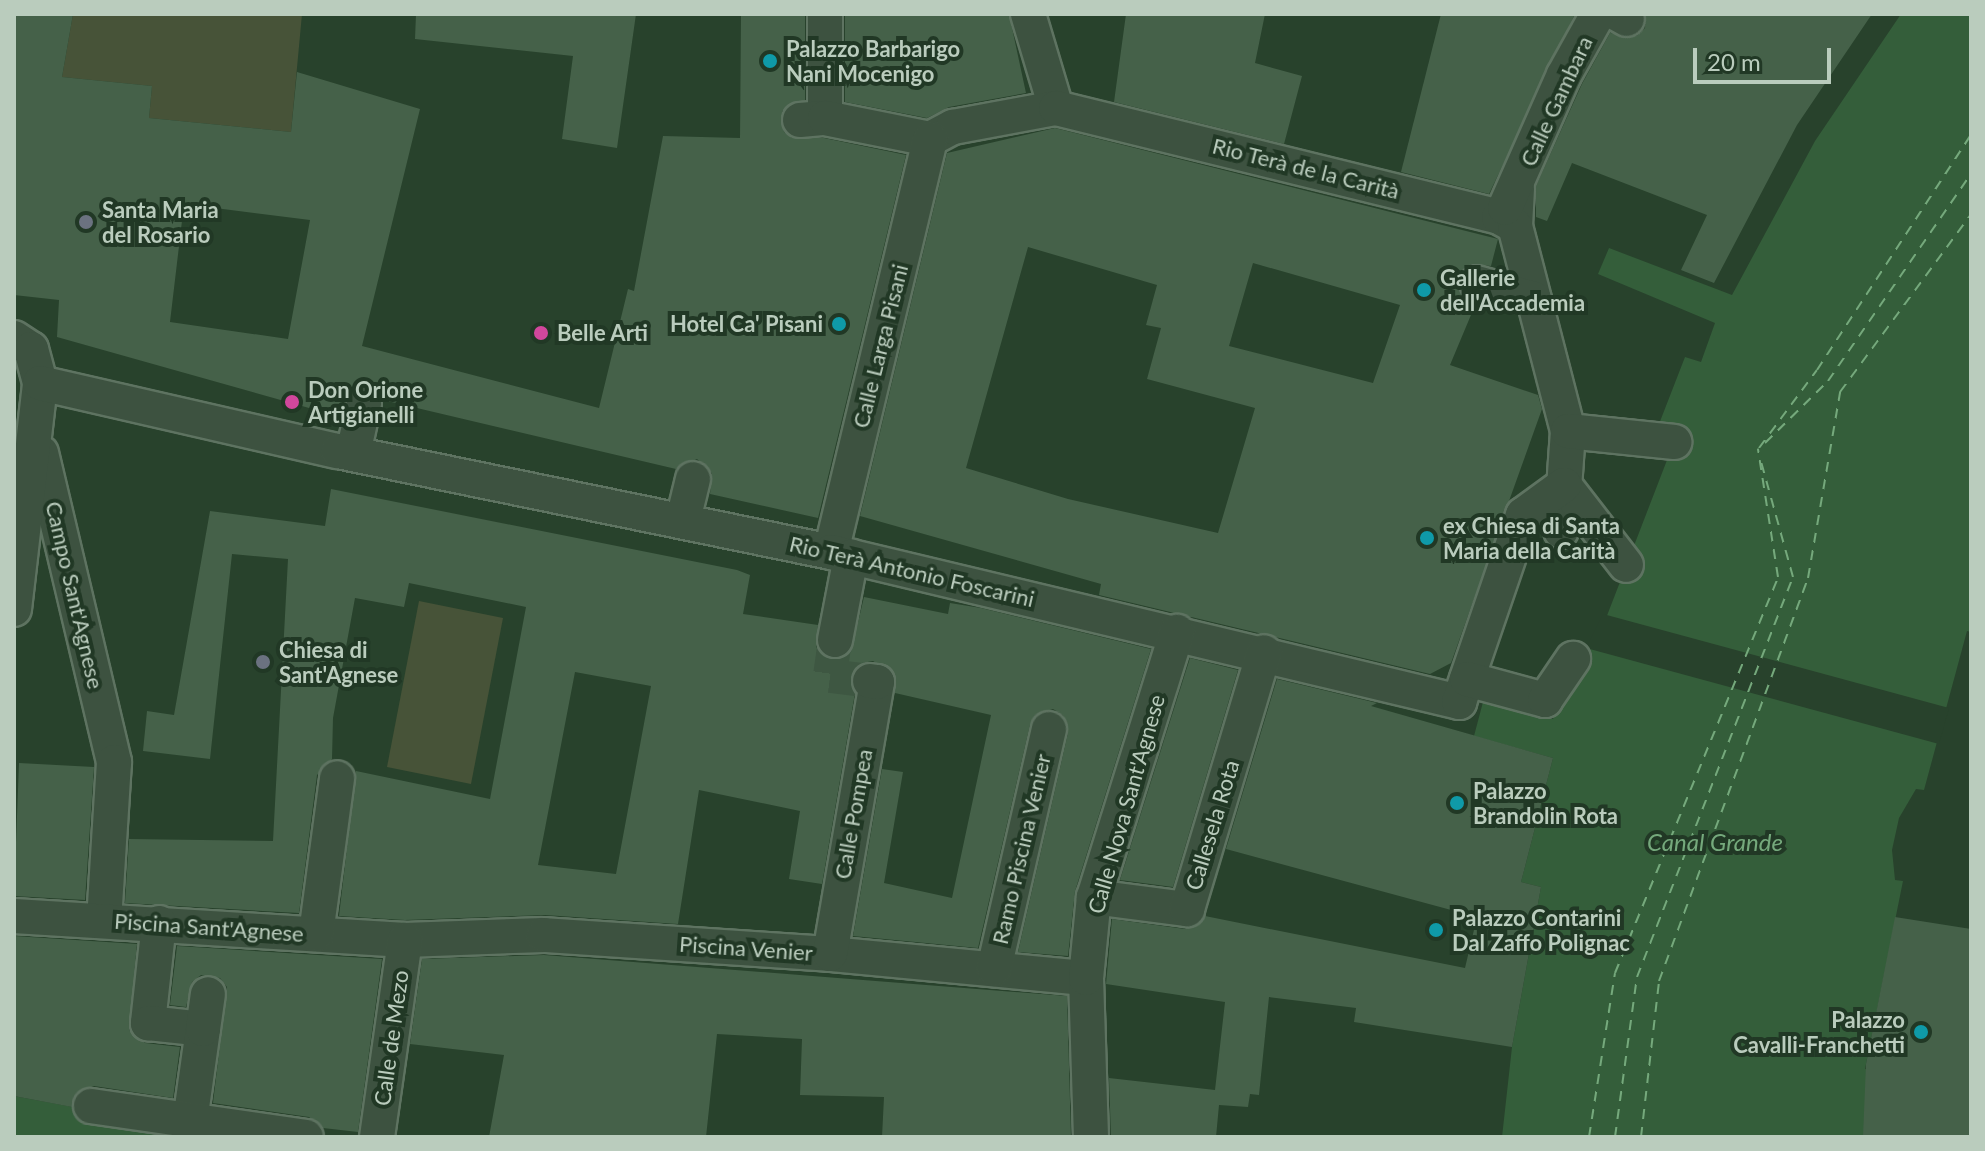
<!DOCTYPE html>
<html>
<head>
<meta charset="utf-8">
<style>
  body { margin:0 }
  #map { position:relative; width:1985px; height:1151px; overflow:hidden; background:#28422c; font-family:Lato,sans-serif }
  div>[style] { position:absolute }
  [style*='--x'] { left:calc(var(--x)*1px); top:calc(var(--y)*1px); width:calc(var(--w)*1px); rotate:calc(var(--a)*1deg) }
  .green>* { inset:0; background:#475338 }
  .water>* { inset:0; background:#345e3a }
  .pier>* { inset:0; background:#28422c }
  .ferry>* { height:2px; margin-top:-1px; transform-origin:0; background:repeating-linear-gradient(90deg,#75a97c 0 10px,transparent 0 18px) }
  .building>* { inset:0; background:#456149 }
  .pedestrian-tunnel>* { height:34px; margin-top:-17px; transform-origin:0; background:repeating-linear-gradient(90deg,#3e5742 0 34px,transparent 0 51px) }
  .roads { filter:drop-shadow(2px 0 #5e7361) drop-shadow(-2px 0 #5e7361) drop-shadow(0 2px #5e7361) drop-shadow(0 -2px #5e7361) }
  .pedestrian>* { height:34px; margin:-17px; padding:0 17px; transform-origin:17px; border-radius:17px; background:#3d5240 }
  .dots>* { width:22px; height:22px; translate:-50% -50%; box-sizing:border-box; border:4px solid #213825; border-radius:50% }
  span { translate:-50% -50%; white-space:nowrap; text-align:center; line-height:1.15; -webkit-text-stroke:8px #213825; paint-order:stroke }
  .poi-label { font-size:22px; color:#baccbd; font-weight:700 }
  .left { translate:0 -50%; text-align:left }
  .right { translate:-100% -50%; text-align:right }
  .street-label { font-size:22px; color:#baccbd }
  .water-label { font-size:24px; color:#75a97c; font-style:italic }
  .frame { position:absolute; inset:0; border:16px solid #baccbd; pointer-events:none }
  .scale { position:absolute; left:1693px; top:48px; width:138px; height:36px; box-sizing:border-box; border:4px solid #baccbd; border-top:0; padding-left:10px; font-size:24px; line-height:28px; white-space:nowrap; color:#baccbd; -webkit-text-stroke:6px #213825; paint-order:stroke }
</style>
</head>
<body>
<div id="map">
  <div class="green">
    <div style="clip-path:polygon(73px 14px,302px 14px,291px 132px,149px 118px,152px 86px,62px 77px)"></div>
    <div style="clip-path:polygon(419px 601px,503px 618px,471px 784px,387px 767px)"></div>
  </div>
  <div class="water">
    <div style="clip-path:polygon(1901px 14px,1971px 14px,1971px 632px,1967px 631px,1924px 790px,1916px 789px,1899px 818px,1892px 850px,1895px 880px,1903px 881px,1865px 1069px,1971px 1078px,1863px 1137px,1502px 1137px,1512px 1047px,1541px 887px,1521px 882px,1553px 758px,1474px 736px,1483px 702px,1553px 719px,1603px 626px,1674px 442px,1659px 424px,1685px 357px,1701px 362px,1715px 323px,1598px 274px,1609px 248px,1732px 295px,1815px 141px)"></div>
    <div style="clip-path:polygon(14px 1096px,180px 1127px,249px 1137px,14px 1137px)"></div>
  </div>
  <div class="pier">
    <div style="clip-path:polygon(1603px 614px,1949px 708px,1939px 744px,1586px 648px)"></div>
  </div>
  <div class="ferry">
    <div style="--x:1765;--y:443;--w:88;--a:-44.5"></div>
    <div style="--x:1828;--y:381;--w:252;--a:-55.4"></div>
    <div style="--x:1759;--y:448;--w:97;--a:-53.4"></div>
    <div style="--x:1817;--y:370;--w:281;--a:-56.8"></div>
    <div style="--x:1589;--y:1137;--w:166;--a:-81"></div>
    <div style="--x:1615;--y:973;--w:428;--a:-67.6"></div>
    <div style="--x:1778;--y:577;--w:130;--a:-98.9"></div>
    <div style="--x:1615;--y:1137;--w:162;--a:-82.2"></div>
    <div style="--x:1637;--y:977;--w:429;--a:-68.7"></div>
    <div style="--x:1793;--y:577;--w:119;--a:-105.5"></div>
    <div style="--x:1641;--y:1137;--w:157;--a:-83.4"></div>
    <div style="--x:1659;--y:981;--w:430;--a:-69.7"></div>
    <div style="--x:1808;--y:578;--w:189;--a:-80.2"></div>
    <div style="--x:1840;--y:392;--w:221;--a:-53.6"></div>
  </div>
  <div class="building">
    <div style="clip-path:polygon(evenodd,14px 14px,73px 14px,62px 77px,152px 86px,149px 118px,291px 132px,297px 72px,420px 109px,362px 346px,599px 408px,628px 289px,634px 291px,663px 136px,740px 138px,741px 14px,805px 14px,805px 100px,782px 111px,784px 132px,792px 138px,824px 138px,906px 155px,818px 518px,710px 494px,712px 473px,697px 459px,676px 469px,383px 400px,367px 383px,349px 390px,341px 417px,57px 337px,59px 300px,14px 295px,14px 14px,184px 204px,310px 220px,288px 339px,170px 322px,184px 204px)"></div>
    <div style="clip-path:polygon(416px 14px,636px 14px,617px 148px,562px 139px,573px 56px,415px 39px)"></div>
    <div style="clip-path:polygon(845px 14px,1009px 14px,1026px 93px,949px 107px,927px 118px,845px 102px)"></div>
    <div style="clip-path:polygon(1126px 14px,1265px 14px,1255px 63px,1302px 76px,1284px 144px,1114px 102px)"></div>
    <div style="clip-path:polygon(1441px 14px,1575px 14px,1489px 194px,1401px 172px)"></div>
    <div style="clip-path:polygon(1646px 14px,1872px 14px,1797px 125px,1714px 283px,1681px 270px,1707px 215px,1572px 163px,1547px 221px,1536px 217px,1536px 186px,1582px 84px,1610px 33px,1637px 36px,1645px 28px)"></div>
    <div style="clip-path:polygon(evenodd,1055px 128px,1498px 239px,1491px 266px,1471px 264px,1458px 277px,1462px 296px,1476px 303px,1450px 365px,1538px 395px,1542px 409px,1451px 663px,1430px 674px,1099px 595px,1101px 584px,860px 516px,947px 153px,1055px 128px,1028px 247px,1157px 285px,1146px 325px,1161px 328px,1147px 379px,1255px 408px,1218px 533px,1068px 499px,966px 468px,1028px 247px,1055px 128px,1253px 263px,1400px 305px,1373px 383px,1229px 346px,1253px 263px)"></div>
    <div style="clip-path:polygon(evenodd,331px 489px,737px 570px,750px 575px,743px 614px,818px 625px,816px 647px,830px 659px,851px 652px,864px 597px,948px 614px,950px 603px,981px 608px,1151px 649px,1075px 891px,1068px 956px,1018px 952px,1068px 733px,1063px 715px,1053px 709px,1035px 715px,1030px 725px,978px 948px,853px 936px,882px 769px,903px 772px,884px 883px,952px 898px,991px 715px,895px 693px,895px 674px,873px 661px,862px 663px,850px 677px,855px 693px,822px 884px,789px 879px,800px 811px,699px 790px,678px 924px,545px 915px,405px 920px,339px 916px,356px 771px,490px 799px,526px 607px,409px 583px,404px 607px,355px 598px,333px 718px,332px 759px,317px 775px,299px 913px,125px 903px,129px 839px,273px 841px,288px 559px,232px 554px,210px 759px,143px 751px,147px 711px,174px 715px,210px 511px,325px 526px,331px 489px,575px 672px,651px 686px,616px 874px,538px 865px,575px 672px)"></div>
    <div style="clip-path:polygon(1190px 658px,1238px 670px,1173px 887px,1120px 880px)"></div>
    <div style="clip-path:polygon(1277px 679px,1377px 703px,1371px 706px,1553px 758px,1521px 882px,1541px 887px,1512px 1047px,1354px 1022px,1356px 1008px,1269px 997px,1259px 1095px,1250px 1094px,1248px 1107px,1219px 1105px,1216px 1137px,1111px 1137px,1109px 1078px,1215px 1090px,1225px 1002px,1106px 984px,1112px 919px,1185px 929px,1205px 916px,1465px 968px,1477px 917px,1226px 849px)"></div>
    <div style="clip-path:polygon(19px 763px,94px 767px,85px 900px,14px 896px)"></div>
    <div style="clip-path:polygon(1895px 917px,1971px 929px,1971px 1137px,1863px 1137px,1866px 1064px)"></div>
    <div style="clip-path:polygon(14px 936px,137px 944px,129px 1030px,145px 1043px,180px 1047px,173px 1098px,94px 1086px,76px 1093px,72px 1107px,14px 1096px)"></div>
    <div style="clip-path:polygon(177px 946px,382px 959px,358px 1132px,323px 1128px,309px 1117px,213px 1103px,227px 987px,220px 978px,201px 975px,192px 982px,186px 1007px,170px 1005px)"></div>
    <div style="clip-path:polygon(544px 955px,1067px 996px,1071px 1137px,882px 1137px,884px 1097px,800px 1095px,802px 1039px,717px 1034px,706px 1137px,489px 1137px,504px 1055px,410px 1044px,422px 959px)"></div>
  </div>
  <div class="pedestrian-tunnel">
    <div style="--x:835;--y:640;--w:36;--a:98"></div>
    <div style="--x:830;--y:676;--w:40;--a:7.1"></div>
  </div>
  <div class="roads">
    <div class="pedestrian">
      <div style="--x:825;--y:14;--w:104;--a:90"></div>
      <div style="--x:1028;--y:14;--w:98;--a:73.4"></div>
      <div style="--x:1618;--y:14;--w:10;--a:29"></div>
      <div style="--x:800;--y:120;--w:25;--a:-5"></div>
      <div style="--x:825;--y:118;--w:107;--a:11.3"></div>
      <div style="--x:930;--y:139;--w:26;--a:-28"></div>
      <div style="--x:953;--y:127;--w:105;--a:-10.5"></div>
      <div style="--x:1056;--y:108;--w:456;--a:13.8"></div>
      <div style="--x:1499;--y:217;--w:18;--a:29"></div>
      <div style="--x:1517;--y:188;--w:38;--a:93"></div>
      <div style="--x:1515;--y:226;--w:212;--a:75.5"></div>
      <div style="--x:1568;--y:431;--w:100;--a:94"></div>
      <div style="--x:1505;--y:208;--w:145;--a:-66.1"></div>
      <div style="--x:1564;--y:75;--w:70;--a:-60.9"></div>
      <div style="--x:1477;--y:283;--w:59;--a:15.7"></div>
      <div style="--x:14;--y:338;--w:20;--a:33"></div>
      <div style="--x:31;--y:349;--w:35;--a:75"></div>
      <div style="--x:1568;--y:431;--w:107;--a:5.9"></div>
      <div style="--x:41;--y:453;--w:318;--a:76.7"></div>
      <div style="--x:114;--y:762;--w:157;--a:93.6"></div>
      <div style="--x:353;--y:454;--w:52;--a:-77.8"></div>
      <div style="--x:1564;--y:485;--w:101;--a:52.2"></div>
      <div style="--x:683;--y:520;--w:42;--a:-76.3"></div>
      <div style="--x:831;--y:552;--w:425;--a:-76.5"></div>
      <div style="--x:14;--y:609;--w:227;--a:-83.4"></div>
      <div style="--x:40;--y:383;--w:306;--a:12.9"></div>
      <div style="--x:338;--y:451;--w:503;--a:11.58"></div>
      <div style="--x:831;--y:552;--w:646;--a:13.43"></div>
      <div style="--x:1459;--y:702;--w:198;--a:-71.1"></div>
      <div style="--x:1523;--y:515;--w:51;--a:-36.2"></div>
      <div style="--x:835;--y:640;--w:85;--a:-79.1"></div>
      <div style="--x:1467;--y:679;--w:81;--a:15.1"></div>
      <div style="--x:1545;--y:700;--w:50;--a:-55.7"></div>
      <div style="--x:1094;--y:897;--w:94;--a:7.4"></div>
      <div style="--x:1187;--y:909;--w:268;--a:-73.3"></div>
      <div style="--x:14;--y:916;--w:392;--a:3.5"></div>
      <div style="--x:405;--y:940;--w:139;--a:-2.1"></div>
      <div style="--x:544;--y:935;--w:287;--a:3.8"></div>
      <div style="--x:830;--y:954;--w:257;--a:5.4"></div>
      <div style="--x:159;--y:923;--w:101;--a:96.3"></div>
      <div style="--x:148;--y:1023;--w:55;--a:6.2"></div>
      <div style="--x:203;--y:1029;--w:93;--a:98"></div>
      <div style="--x:316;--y:934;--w:157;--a:-82.3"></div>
      <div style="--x:830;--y:954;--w:276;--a:-80.2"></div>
      <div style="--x:877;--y:682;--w:7;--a:-172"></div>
      <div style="--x:994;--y:969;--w:246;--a:-77.1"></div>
      <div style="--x:203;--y:1029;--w:35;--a:-82"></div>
      <div style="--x:91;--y:1106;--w:217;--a:8.2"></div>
      <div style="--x:377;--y:1137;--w:199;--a:-81.9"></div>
      <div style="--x:1091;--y:1137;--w:159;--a:-91.8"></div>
      <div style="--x:1086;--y:978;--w:81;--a:-84.4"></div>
      <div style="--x:1094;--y:897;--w:278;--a:-72.6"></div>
    </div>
  </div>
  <div class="dots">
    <div style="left:770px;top:61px;background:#0f9aa8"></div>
    <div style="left:86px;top:222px;background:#6b7280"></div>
    <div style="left:1424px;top:290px;background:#0f9aa8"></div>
    <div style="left:839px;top:324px;background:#0f9aa8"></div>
    <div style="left:541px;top:333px;background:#d1479c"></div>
    <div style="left:292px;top:402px;background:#d1479c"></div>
    <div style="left:1427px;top:538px;background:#0f9aa8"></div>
    <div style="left:263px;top:662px;background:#6b7280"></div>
    <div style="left:1457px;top:803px;background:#0f9aa8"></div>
    <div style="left:1436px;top:930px;background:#0f9aa8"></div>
    <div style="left:1921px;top:1032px;background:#0f9aa8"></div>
  </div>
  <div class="poi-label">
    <span class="left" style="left:786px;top:61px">Palazzo Barbarigo<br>Nani Mocenigo</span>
    <span class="left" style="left:102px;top:222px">Santa Maria<br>del Rosario</span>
    <span class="left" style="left:1440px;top:290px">Gallerie<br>dell'Accademia</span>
    <span class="right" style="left:823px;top:324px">Hotel Ca' Pisani</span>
    <span class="left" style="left:557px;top:333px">Belle Arti</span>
    <span class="left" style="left:308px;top:402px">Don Orione<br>Artigianelli</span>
    <span class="left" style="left:1443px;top:538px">ex Chiesa di Santa<br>Maria della Carità</span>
    <span class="left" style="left:279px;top:662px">Chiesa di<br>Sant'Agnese</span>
    <span class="left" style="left:1473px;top:803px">Palazzo<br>Brandolin Rota</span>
    <span class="left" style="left:1452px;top:930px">Palazzo Contarini<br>Dal Zaffo Polignac</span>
    <span class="right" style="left:1905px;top:1032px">Palazzo<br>Cavalli-Franchetti</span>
  </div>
  <div class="street-label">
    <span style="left:1556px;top:101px;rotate:-65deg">Calle Gambara</span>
    <span style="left:1306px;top:168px;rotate:14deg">Rio Terà de la Carità</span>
    <span style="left:880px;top:346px;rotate:-76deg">Calle Larga Pisani</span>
    <span style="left:912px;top:571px;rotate:13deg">Rio Terà Antonio Foscarini</span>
    <span style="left:75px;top:595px;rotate:77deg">Campo Sant'Agnese</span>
    <span style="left:1126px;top:804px;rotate:-74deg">Calle Nova Sant'Agnese</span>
    <span style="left:853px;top:814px;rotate:-80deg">Calle Pompea</span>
    <span style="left:1212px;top:825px;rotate:-73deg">Callesela Rota</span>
    <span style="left:1021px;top:849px;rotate:-77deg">Ramo Piscina Venier</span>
    <span style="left:209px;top:927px;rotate:4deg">Piscina Sant'Agnese</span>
    <span style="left:746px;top:948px;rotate:4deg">Piscina Venier</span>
    <span style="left:391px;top:1038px;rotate:-82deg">Calle de Mezo</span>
  </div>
  <div class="water-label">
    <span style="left:1715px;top:842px">Canal Grande</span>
  </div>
  <div class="frame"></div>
  <div class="scale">20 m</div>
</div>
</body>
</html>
